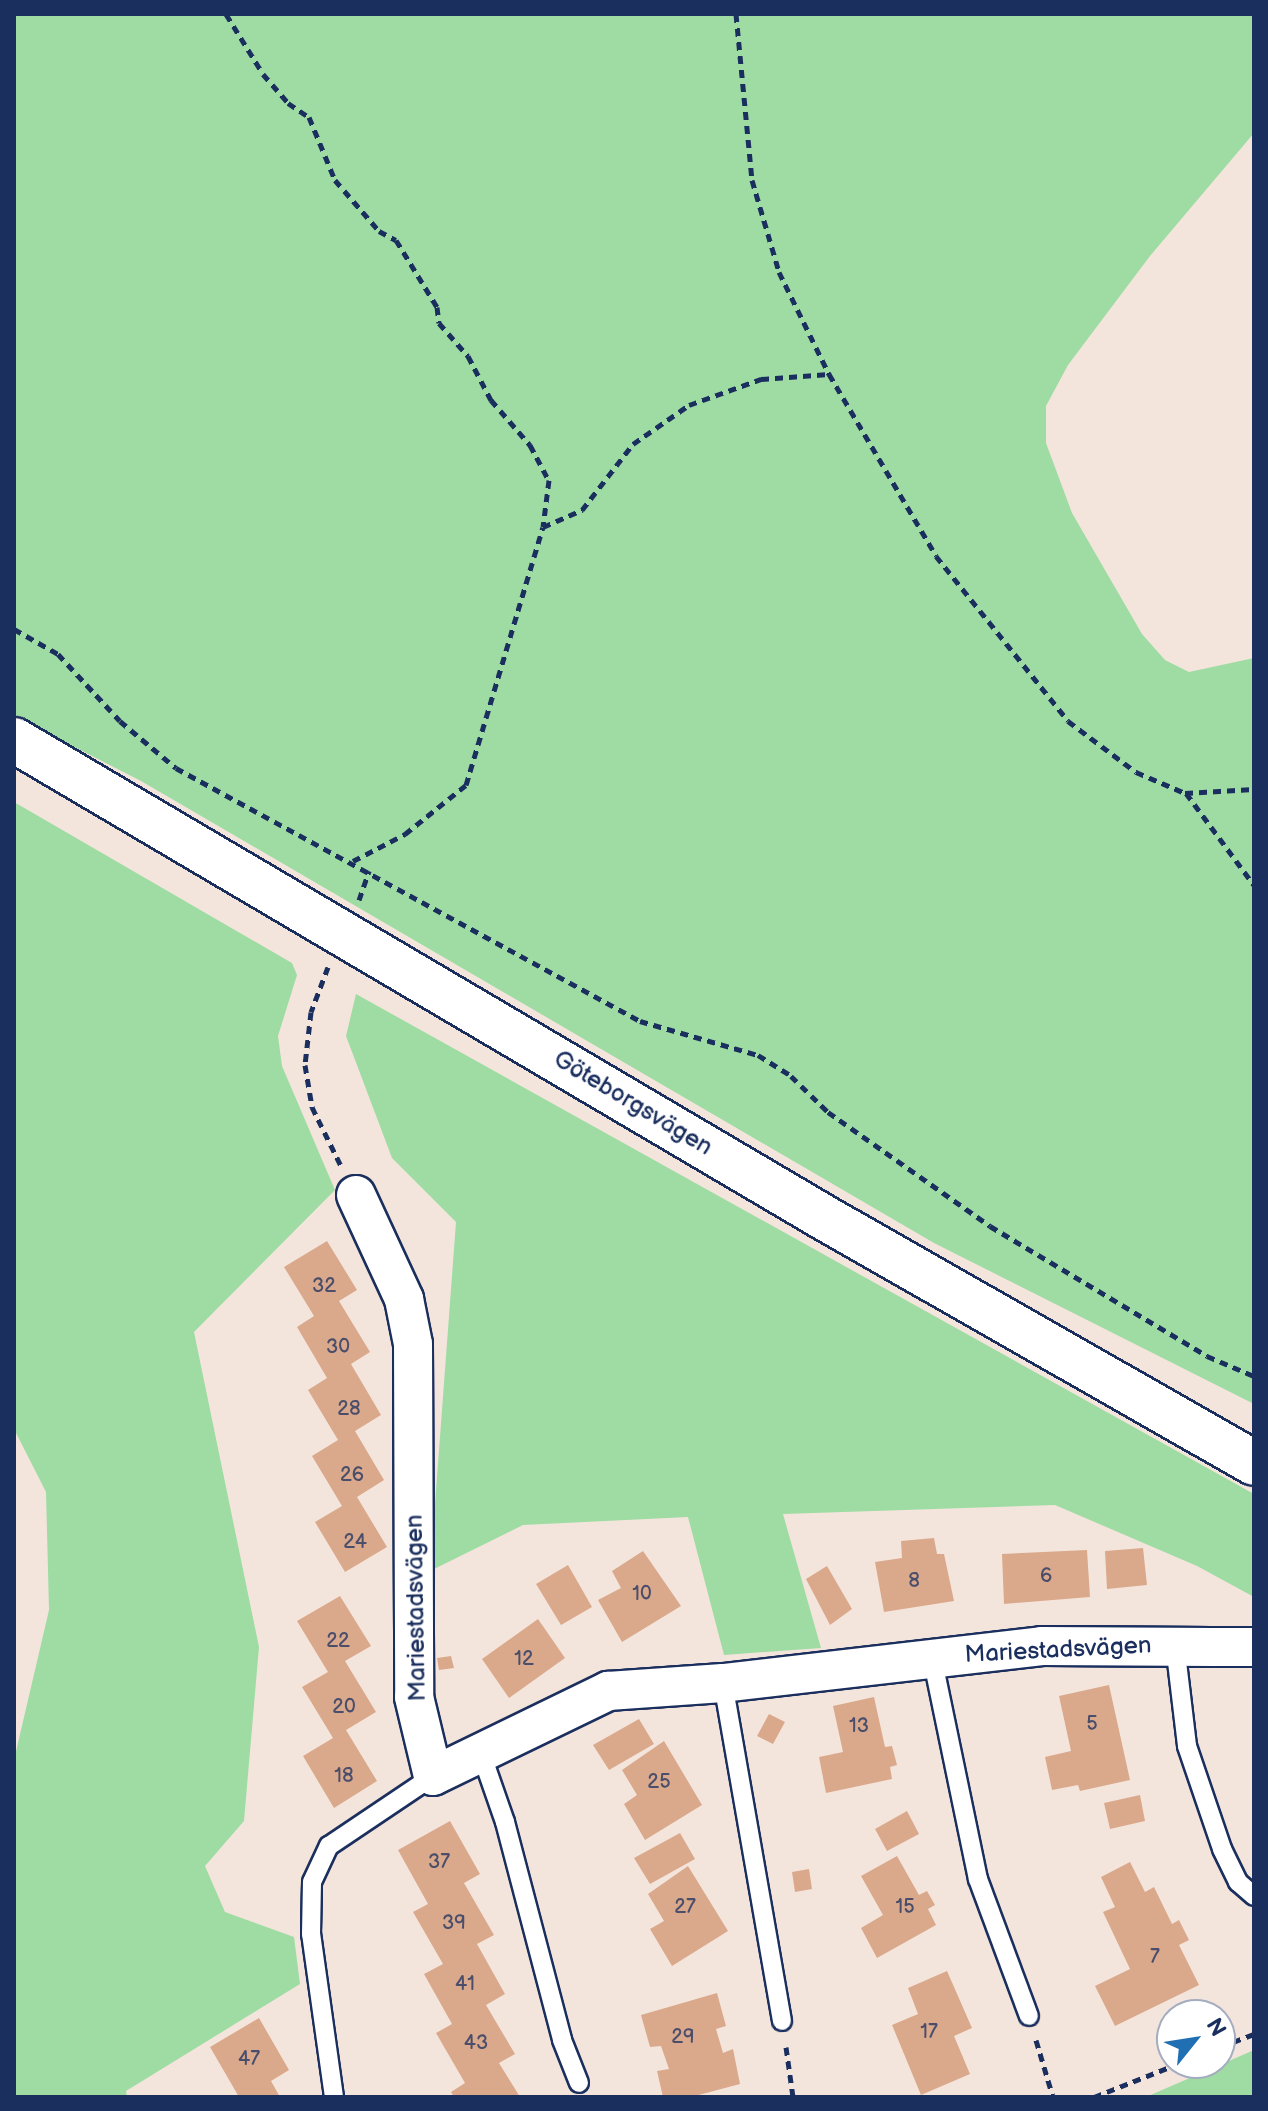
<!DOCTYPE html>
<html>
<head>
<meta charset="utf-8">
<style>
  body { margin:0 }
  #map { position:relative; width:1268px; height:2111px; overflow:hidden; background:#f4e5dc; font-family:"Balsamiq Sans",sans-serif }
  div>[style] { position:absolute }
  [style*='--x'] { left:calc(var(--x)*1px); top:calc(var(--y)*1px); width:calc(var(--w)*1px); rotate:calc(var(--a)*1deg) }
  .green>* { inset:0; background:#9edca4 }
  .building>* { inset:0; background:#daa98c }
  .path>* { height:5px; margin-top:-2.5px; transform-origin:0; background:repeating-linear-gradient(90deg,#1b2f5e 0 8px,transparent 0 14px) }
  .roads { filter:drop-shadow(2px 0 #1b2f5e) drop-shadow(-2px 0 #1b2f5e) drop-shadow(0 2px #1b2f5e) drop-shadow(0 -2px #1b2f5e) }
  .lane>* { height:18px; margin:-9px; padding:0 9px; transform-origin:9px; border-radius:9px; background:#fff }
  .street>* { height:38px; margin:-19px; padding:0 19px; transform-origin:19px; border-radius:19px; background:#fff }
  .secondary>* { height:44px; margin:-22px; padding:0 22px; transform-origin:22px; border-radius:22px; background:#fff }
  span { translate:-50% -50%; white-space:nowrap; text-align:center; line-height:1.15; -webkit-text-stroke:6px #fff; paint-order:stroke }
  .number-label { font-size:20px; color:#4b4e6a }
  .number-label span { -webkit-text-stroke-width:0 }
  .street-label { font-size:24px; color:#1b2f5e }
  .frame { position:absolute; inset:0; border:16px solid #1b2f5e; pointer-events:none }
  .north { position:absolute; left:1156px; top:1999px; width:80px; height:80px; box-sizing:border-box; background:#fff; border:2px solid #a4acbf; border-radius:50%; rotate:60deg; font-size:22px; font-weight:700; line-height:32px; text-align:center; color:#1b2f5e }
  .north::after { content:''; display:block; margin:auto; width:28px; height:36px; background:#1f6fb2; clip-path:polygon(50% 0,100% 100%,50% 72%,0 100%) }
</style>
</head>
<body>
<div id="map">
  <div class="green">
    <div style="clip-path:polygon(14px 14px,1254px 14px,1254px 133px,1150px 256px,1068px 365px,1046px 406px,1046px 443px,1072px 513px,1142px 634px,1165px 660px,1189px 672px,1254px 658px,1254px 1404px,934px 1243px,141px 781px,14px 716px)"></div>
    <div style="clip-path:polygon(14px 802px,292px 963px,297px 975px,278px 1036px,282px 1066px,335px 1190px,194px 1332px,259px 1647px,244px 1821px,205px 1866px,225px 1912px,294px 1937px,300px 1984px,126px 2091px,127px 2097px,14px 2097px,14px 1760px,49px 1610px,46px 1492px,14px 1429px)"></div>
    <div style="clip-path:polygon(356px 994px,1254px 1494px,1254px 1597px,1197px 1566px,1055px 1505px,783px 1514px,821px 1648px,724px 1655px,688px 1517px,523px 1525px,430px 1571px,456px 1222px,392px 1158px,346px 1036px)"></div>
    <div style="clip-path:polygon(1254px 2050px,1254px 2097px,1146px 2097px)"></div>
  </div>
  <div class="building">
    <div style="clip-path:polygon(327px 1241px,357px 1290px,339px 1301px,370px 1352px,351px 1364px,381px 1415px,355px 1431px,384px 1480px,357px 1497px,387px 1547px,345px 1572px,315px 1522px,342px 1506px,312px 1456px,338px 1440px,308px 1390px,327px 1378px,297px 1327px,314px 1316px,284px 1267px)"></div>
    <div style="clip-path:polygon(934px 1538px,937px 1554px,944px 1554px,954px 1601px,884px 1612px,875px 1562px,902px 1558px,901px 1541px)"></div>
    <div style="clip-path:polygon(1143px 1548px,1147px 1585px,1107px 1589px,1105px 1551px)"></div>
    <div style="clip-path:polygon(1087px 1550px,1090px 1597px,1004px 1604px,1002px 1554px)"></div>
    <div style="clip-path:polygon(643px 1551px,681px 1606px,622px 1642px,598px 1600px,621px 1588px,612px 1571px)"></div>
    <div style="clip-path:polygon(568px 1565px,592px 1607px,561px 1625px,536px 1584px)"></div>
    <div style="clip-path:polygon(827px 1566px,852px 1609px,830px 1625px,806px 1579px)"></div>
    <div style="clip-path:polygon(340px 1596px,371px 1646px,345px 1661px,376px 1712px,346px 1730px,377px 1781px,334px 1808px,303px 1756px,333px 1738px,302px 1687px,328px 1672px,297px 1621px)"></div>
    <div style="clip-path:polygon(538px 1619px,565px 1658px,509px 1698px,482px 1659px)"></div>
    <div style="clip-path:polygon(451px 1656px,454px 1668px,439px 1670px,437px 1658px)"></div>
    <div style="clip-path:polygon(1109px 1685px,1130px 1780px,1080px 1791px,1078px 1785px,1052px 1790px,1045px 1757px,1071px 1751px,1059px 1696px)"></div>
    <div style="clip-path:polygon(874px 1697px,885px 1747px,892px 1746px,897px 1765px,890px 1767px,892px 1779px,826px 1793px,819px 1757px,843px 1752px,833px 1706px)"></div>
    <div style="clip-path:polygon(769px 1714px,785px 1722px,773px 1744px,757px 1736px)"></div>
    <div style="clip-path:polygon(639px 1719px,654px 1744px,609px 1770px,593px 1745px)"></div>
    <div style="clip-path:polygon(664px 1741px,702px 1805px,645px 1840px,624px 1804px,637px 1795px,622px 1770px)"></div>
    <div style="clip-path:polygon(1140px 1795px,1145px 1821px,1110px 1829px,1104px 1803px)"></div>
    <div style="clip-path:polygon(907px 1811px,919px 1834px,887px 1851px,875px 1829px)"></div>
    <div style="clip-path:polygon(450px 1821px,480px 1874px,464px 1883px,494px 1935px,477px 1944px,505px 1994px,486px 2005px,515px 2054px,499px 2063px,520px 2097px,454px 2097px,451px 2092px,465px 2083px,436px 2033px,452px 2024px,424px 1974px,443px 1964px,413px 1912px,428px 1904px,398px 1850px)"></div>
    <div style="clip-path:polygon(680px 1833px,695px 1859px,650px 1884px,634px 1858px)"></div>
    <div style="clip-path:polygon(897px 1856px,919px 1895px,927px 1891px,935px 1905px,928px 1909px,936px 1925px,877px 1958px,861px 1928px,883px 1915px,861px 1876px)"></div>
    <div style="clip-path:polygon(1130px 1862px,1145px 1892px,1154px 1887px,1172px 1924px,1179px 1920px,1189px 1940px,1179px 1945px,1199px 1985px,1115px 2026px,1095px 1986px,1130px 1969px,1103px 1912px,1115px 1907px,1101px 1877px)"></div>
    <div style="clip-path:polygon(688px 1866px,728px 1931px,672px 1966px,650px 1929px,664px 1921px,648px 1894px)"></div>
    <div style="clip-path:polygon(809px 1869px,812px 1889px,795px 1892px,792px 1872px)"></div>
    <div style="clip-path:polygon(947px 1971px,972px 2028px,954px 2036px,970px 2074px,921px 2095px,892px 2025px,918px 2014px,908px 1988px)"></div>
    <div style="clip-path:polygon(717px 1993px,726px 2026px,716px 2029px,723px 2053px,733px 2049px,740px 2084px,691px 2097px,663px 2097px,657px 2071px,669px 2069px,661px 2046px,650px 2047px,641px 2015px)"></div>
    <div style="clip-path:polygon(259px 2018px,289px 2070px,271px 2081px,280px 2097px,239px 2097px,210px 2047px)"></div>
  </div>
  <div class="path">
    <div style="--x:226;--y:14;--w:70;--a:58.3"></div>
    <div style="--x:263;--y:74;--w:38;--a:49"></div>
    <div style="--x:288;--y:103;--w:25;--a:34"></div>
    <div style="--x:309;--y:117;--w:68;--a:67.6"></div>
    <div style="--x:335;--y:180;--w:67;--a:49.2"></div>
    <div style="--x:379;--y:231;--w:19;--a:28"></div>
    <div style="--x:396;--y:240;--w:79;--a:58.5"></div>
    <div style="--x:437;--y:307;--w:16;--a:83"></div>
    <div style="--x:439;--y:323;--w:44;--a:48.7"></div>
    <div style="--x:468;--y:356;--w:50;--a:62.4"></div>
    <div style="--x:491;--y:400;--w:60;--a:49.1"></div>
    <div style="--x:530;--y:445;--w:40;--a:62"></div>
    <div style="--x:549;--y:480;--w:47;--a:97.3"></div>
    <div style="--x:736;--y:14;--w:167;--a:84.5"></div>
    <div style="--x:752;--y:180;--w:96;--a:73.6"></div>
    <div style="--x:779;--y:272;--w:114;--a:63.9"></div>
    <div style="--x:829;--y:374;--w:211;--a:59.5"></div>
    <div style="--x:936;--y:556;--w:211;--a:51.3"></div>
    <div style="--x:1068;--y:721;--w:85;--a:36.9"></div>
    <div style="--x:1136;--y:772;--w:53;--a:23.2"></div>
    <div style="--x:1185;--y:793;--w:69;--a:-3.3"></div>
    <div style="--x:14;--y:629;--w:51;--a:29.6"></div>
    <div style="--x:58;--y:654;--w:91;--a:47.2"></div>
    <div style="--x:120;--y:721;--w:73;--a:40"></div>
    <div style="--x:176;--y:768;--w:528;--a:28.6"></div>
    <div style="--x:640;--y:1021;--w:123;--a:16.1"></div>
    <div style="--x:758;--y:1055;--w:39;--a:32"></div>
    <div style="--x:791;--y:1076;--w:52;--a:44.2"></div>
    <div style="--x:828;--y:1112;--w:198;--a:35.1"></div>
    <div style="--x:990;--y:1226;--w:253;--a:30.9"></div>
    <div style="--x:1207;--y:1356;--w:51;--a:23.1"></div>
    <div style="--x:1186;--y:793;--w:114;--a:53.5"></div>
    <div style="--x:353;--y:861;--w:59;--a:-27.4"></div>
    <div style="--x:405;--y:834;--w:78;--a:-38.8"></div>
    <div style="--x:466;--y:785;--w:269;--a:-73.4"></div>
    <div style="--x:543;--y:527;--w:43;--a:-23.6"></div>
    <div style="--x:582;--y:510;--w:83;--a:-52.3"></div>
    <div style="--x:633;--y:444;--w:68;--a:-34.9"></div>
    <div style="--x:689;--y:405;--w:77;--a:-19.9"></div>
    <div style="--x:761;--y:379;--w:68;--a:-4.2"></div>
    <div style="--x:359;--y:900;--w:31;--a:-71"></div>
    <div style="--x:328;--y:967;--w:48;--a:110.7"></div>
    <div style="--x:311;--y:1012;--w:53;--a:96.5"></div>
    <div style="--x:305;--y:1065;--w:43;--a:80.5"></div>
    <div style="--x:312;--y:1107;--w:66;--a:63.8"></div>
    <div style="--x:1036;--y:2040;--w:59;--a:73.4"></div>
    <div style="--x:786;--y:2047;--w:50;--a:82"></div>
    <div style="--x:1220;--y:2047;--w:36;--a:-21"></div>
    <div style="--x:1094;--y:2097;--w:92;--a:-21.6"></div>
  </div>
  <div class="roads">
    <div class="lane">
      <div style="--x:1175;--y:1645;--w:102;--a:83.2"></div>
      <div style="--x:1187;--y:1746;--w:109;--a:71.2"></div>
      <div style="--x:1222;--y:1849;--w:37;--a:64"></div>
      <div style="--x:1238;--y:1882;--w:21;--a:41"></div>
      <div style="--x:932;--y:1657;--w:227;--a:78.3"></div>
      <div style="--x:978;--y:1879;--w:146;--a:69.6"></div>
      <div style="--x:723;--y:1683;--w:343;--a:80.1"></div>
      <div style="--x:481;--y:1753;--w:73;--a:70.8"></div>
      <div style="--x:505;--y:1822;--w:225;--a:75.3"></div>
      <div style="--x:562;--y:2040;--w:46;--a:68.4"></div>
      <div style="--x:334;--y:2097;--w:165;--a:-98"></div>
      <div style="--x:311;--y:1934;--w:52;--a:-88.9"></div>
      <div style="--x:312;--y:1882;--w:40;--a:-65"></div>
      <div style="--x:329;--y:1846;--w:125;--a:-33.9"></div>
    </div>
    <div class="street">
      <div style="--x:356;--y:1195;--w:115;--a:65.2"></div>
      <div style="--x:404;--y:1299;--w:46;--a:78.7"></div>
      <div style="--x:413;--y:1344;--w:353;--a:89.8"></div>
      <div style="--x:414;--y:1697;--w:81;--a:76.5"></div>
      <div style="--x:433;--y:1776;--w:195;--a:-25.9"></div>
      <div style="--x:608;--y:1691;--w:115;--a:-4"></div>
      <div style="--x:723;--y:1683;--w:321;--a:-6.6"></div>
      <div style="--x:1042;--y:1646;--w:212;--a:0.3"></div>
    </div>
    <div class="secondary">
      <div style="--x:14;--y:740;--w:939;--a:30.52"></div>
      <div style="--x:823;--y:1217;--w:496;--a:29.7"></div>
    </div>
  </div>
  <div class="number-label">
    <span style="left:324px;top:1286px">32</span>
    <span style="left:338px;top:1347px">30</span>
    <span style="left:349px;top:1409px">28</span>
    <span style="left:352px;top:1475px">26</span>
    <span style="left:355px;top:1542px">24</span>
    <span style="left:1046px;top:1576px">6</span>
    <span style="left:914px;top:1581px">8</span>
    <span style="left:642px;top:1594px">10</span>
    <span style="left:338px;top:1641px">22</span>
    <span style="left:524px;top:1659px">12</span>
    <span style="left:344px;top:1707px">20</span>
    <span style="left:1092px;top:1724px">5</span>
    <span style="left:859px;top:1726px">13</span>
    <span style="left:344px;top:1776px">18</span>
    <span style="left:659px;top:1782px">25</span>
    <span style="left:439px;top:1862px">37</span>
    <span style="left:685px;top:1907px">27</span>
    <span style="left:905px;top:1907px">15</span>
    <span style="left:454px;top:1923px">39</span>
    <span style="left:1155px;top:1957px">7</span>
    <span style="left:465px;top:1984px">41</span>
    <span style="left:929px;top:2032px">17</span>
    <span style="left:683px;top:2037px">29</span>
    <span style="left:476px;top:2043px">43</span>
    <span style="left:249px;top:2059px">47</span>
  </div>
  <div class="street-label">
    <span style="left:633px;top:1103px;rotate:31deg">Göteborgsvägen</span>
    <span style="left:416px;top:1608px;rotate:-91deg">Mariestadsvägen</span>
    <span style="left:1058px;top:1650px;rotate:-3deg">Mariestadsvägen</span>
  </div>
  <div class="frame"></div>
  <div class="north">N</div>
</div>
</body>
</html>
